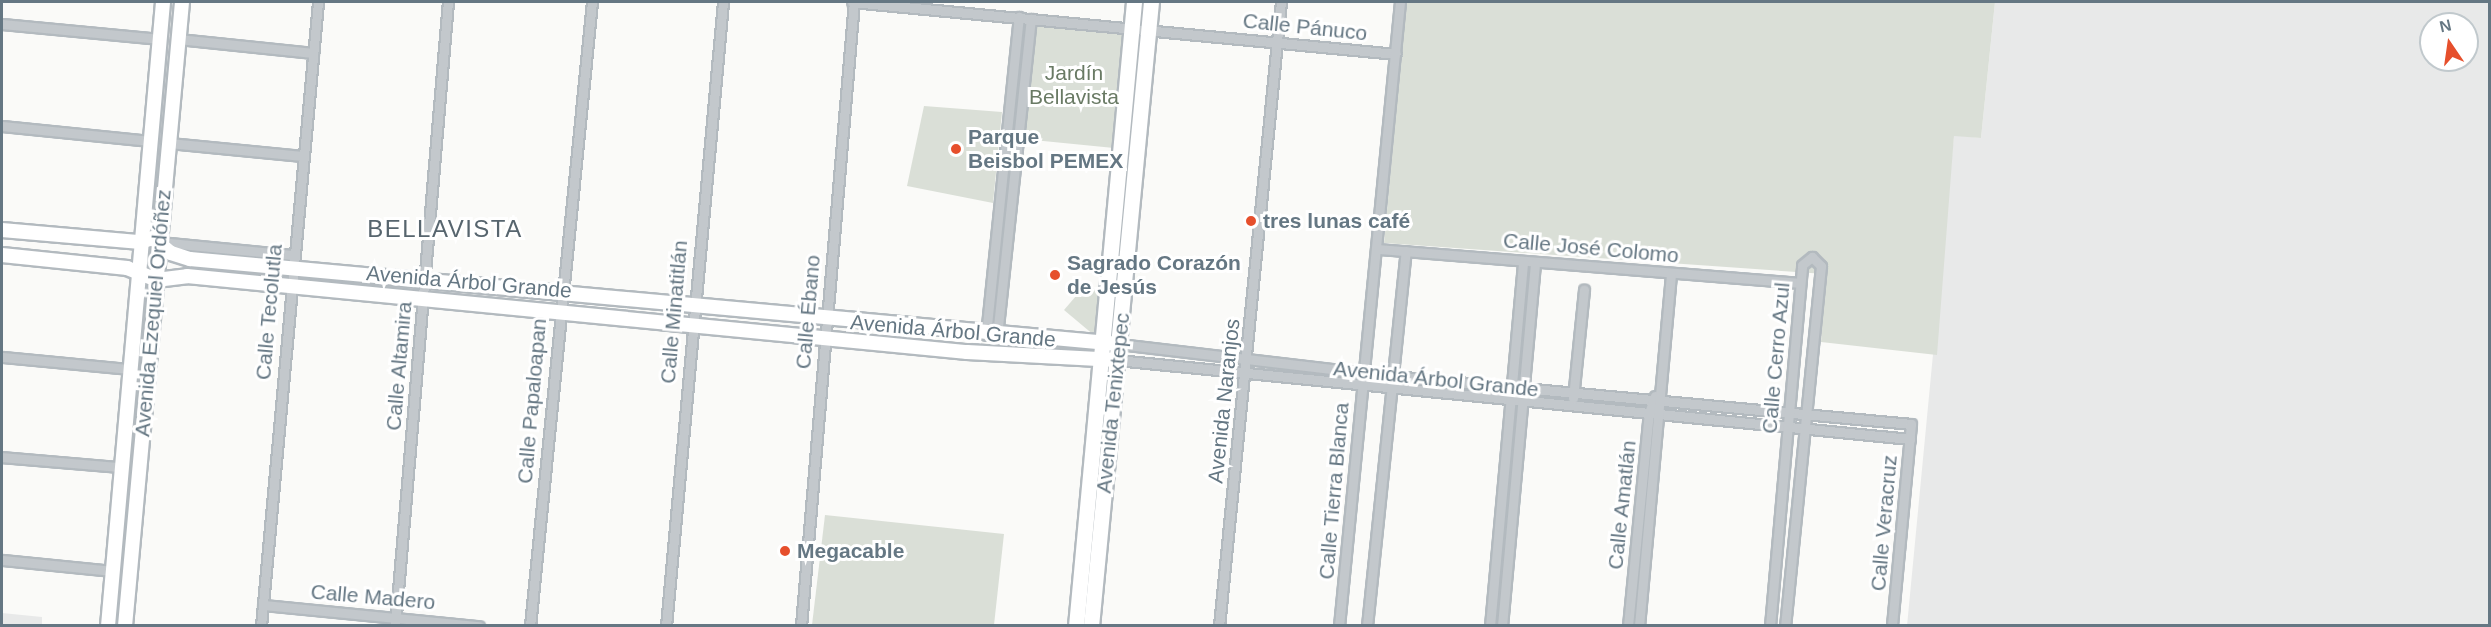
<!DOCTYPE html>
<html>
<head>
<meta charset="utf-8">
<style>
  body { margin:0 }
  #map { position:relative; width:2491px; height:627px; overflow:hidden; background:#fafaf8; font-family:Arial,sans-serif }
  div>[style] { position:absolute }
  [style*='--x'] { left:calc(var(--x)*1px); top:calc(var(--y)*1px); width:calc(var(--w)*1px); rotate:calc(var(--a)*1deg) }
  .built>* { inset:0; background:#e8e9e9 }
  .green>* { inset:0; background:#dadfd7 }
  .roads { filter:drop-shadow(2px 0 #b3babf) drop-shadow(-2px 0 #b3babf) drop-shadow(0 2px #b3babf) drop-shadow(0 -2px #b3babf) }
  .street>* { height:9px; margin:-4.5px; padding:0 4.5px; transform-origin:4.5px; border-radius:4.5px; background:#c3c8cc }
  .secondary>* { height:14px; margin:-7px; padding:0 7px; transform-origin:7px; border-radius:7px; background:#fff }
  .primary>* { height:15px; margin:-7.5px; padding:0 7.5px; transform-origin:7.5px; border-radius:7.5px; background:#fff }
  .dots>* { width:16px; height:16px; translate:-50% -50%; box-sizing:border-box; border:3px solid #fff; border-radius:50% }
  span { translate:-50% -50%; white-space:nowrap; text-align:center; line-height:1.15; -webkit-text-stroke:6px #fff; paint-order:stroke }
  .street-label { font-size:21px; color:#657783 }
  .park-label { font-size:21px; color:#697a64 }
  .poi-label { font-size:21px; color:#657783; font-weight:700 }
  .left { translate:0 -50%; text-align:left }
  .quarter-label { font-size:24px; color:#57656e; letter-spacing:1.5px }
  .frame { position:absolute; inset:0; border:3px solid #657783; pointer-events:none }
  .north { position:absolute; left:2419px; top:12px; width:60px; height:60px; box-sizing:border-box; background:#fff; border:2px solid #c1c9cd; border-radius:50%; rotate:347deg; font-size:16px; font-weight:700; line-height:24px; text-align:center; color:#657783 }
  .north::after { content:''; display:block; margin:auto; width:21px; height:27px; background:#e64f2c; clip-path:polygon(50% 0,100% 100%,50% 72%,0 100%) }
</style>
</head>
<body>
<div id="map">
  <div class="built">
    <div style="clip-path:polygon(evenodd,1995px 2px,2489px 2px,2489px 625px,1907px 626px,1954px 135px,1981px 138px,1995px 2px,2431px 24px,2467px 24px,2467px 60px,2431px 60px,2431px 24px)"></div>
    <div style="clip-path:polygon(2px 613px,42px 617px,42px 625px,2px 625px)"></div>
  </div>
  <div class="green">
    <div style="clip-path:polygon(1406px 2px,1995px 2px,1981px 138px,1954px 136px,1937px 355px,1821px 342px,1825px 274px,1384px 243px)"></div>
    <div style="clip-path:polygon(1033px 21px,1127px 31px,1114px 148px,1023px 139px)"></div>
    <div style="clip-path:polygon(924px 106px,1002px 112px,993px 203px,907px 186px)"></div>
    <div style="clip-path:polygon(1099px 288px,1095px 336px,1064px 310px,1082px 289px)"></div>
    <div style="clip-path:polygon(825px 515px,1004px 534px,994px 625px,812px 625px)"></div>
  </div>
  <div class="roads">
    <div class="street">
      <div style="--x:852;--y:2;--w:546;--a:5.46"></div>
      <div style="--x:2;--y:24;--w:159;--a:5.4"></div>
      <div style="--x:178;--y:39;--w:136;--a:5.9"></div>
      <div style="--x:2;--y:126;--w:149;--a:5.8"></div>
      <div style="--x:169;--y:143;--w:134;--a:5.6"></div>
      <div style="--x:159;--y:242;--w:134;--a:5.6"></div>
      <div style="--x:1378;--y:249;--w:423;--a:4.6"></div>
      <div style="--x:986;--y:335;--w:320;--a:-84.1"></div>
      <div style="--x:997;--y:336;--w:319;--a:-83.9"></div>
      <div style="--x:1119;--y:344;--w:276;--a:6.7"></div>
      <div style="--x:1393;--y:376;--w:520;--a:5.29"></div>
      <div style="--x:1911;--y:424;--w:203;--a:95.4"></div>
      <div style="--x:2;--y:357;--w:127;--a:5.4"></div>
      <div style="--x:1117;--y:360;--w:797;--a:5.69"></div>
      <div style="--x:1573;--y:398;--w:109;--a:-84.2"></div>
      <div style="--x:2;--y:457;--w:117;--a:4.9"></div>
      <div style="--x:2;--y:560;--w:112;--a:5.7"></div>
      <div style="--x:263;--y:605;--w:217;--a:5.6"></div>
      <div style="--x:261;--y:626;--w:627;--a:-84.78"></div>
      <div style="--x:395;--y:626;--w:626;--a:-85.15"></div>
      <div style="--x:530;--y:626;--w:627;--a:-84.33"></div>
      <div style="--x:666;--y:626;--w:627;--a:-84.78"></div>
      <div style="--x:801;--y:626;--w:626;--a:-85.15"></div>
      <div style="--x:1219;--y:626;--w:627;--a:-84.33"></div>
      <div style="--x:1339;--y:626;--w:627;--a:-84.42"></div>
      <div style="--x:1367;--y:626;--w:377;--a:-84.1"></div>
      <div style="--x:1490;--y:626;--w:366;--a:-84.8"></div>
      <div style="--x:1502;--y:626;--w:365;--a:-84.8"></div>
      <div style="--x:1628;--y:626;--w:214;--a:-84.4"></div>
      <div style="--x:1649;--y:413;--w:18;--a:-71"></div>
      <div style="--x:1639;--y:626;--w:354;--a:-84.8"></div>
      <div style="--x:1770;--y:626;--w:362;--a:-84.9"></div>
      <div style="--x:1802;--y:265;--w:13;--a:-39"></div>
      <div style="--x:1812;--y:257;--w:13;--a:45"></div>
      <div style="--x:1821;--y:266;--w:362;--a:95.7"></div>
    </div>
    <div class="secondary">
      <div style="--x:2;--y:230;--w:139;--a:5"></div>
      <div style="--x:140;--y:242;--w:14;--a:-17"></div>
      <div style="--x:153;--y:238;--w:23;--a:40"></div>
      <div style="--x:171;--y:253;--w:20;--a:18"></div>
      <div style="--x:190;--y:259;--w:933;--a:5.23"></div>
      <div style="--x:2;--y:255;--w:126;--a:5.9"></div>
      <div style="--x:127;--y:268;--w:31;--a:22"></div>
      <div style="--x:156;--y:280;--w:31;--a:-7"></div>
      <div style="--x:187;--y:276;--w:784;--a:5.57"></div>
      <div style="--x:967;--y:352;--w:150;--a:3.1"></div>
      <div style="--x:108;--y:626;--w:626;--a:-84.96"></div>
      <div style="--x:125;--y:626;--w:627;--a:-84.78"></div>
    </div>
    <div class="primary">
      <div style="--x:1076;--y:626;--w:627;--a:-84.69"></div>
      <div style="--x:1091;--y:626;--w:627;--a:-84.51"></div>
    </div>
  </div>
  <div class="dots">
    <div style="left:956px;top:149px;background:#e64f2c"></div>
    <div style="left:1251px;top:221px;background:#e64f2c"></div>
    <div style="left:1055px;top:275px;background:#e64f2c"></div>
    <div style="left:785px;top:551px;background:#e64f2c"></div>
  </div>
  <div class="street-label">
    <span style="left:1305px;top:27px;rotate:6deg">Calle Pánuco</span>
    <span style="left:1591px;top:248px;rotate:5deg">Calle José Colomo</span>
    <span style="left:469px;top:282px;rotate:5deg">Avenida Árbol Grande</span>
    <span style="left:269px;top:312px;rotate:-85deg">Calle Tecolutla</span>
    <span style="left:674px;top:312px;rotate:-85deg">Calle Minatitlán</span>
    <span style="left:808px;top:312px;rotate:-85deg">Calle Ébano</span>
    <span style="left:153px;top:313px;rotate:-85deg">Avenida Ezequiel Ordóñez</span>
    <span style="left:953px;top:331px;rotate:5deg">Avenida Árbol Grande</span>
    <span style="left:1776px;top:358px;rotate:-85deg">Calle Cerro Azul</span>
    <span style="left:399px;top:366px;rotate:-85deg">Calle Altamira</span>
    <span style="left:1436px;top:379px;rotate:6deg">Avenida Árbol Grande</span>
    <span style="left:532px;top:401px;rotate:-85deg">Calle Papaloapan</span>
    <span style="left:1224px;top:401px;rotate:-84deg">Avenida Naranjos</span>
    <span style="left:1113px;top:403px;rotate:-84deg">Avenida Tenixtepec</span>
    <span style="left:1334px;top:491px;rotate:-85deg">Calle Tierra Blanca</span>
    <span style="left:1622px;top:505px;rotate:-84deg">Calle Amatlán</span>
    <span style="left:1884px;top:523px;rotate:-85deg">Calle Veracruz</span>
    <span style="left:373px;top:597px;rotate:5deg">Calle Madero</span>
  </div>
  <div class="park-label">
    <span style="left:1074px;top:85px">Jardín<br>Bellavista</span>
  </div>
  <div class="poi-label">
    <span class="left" style="left:968px;top:149px">Parque<br>Beisbol PEMEX</span>
    <span class="left" style="left:1263px;top:221px">tres lunas café</span>
    <span class="left" style="left:1067px;top:275px">Sagrado Corazón<br>de Jesús</span>
    <span class="left" style="left:797px;top:551px">Megacable</span>
  </div>
  <div class="quarter-label">
    <span style="left:445px;top:229px">BELLAVISTA</span>
  </div>
  <div class="frame"></div>
  <div class="north">N</div>
</div>
</body>
</html>
